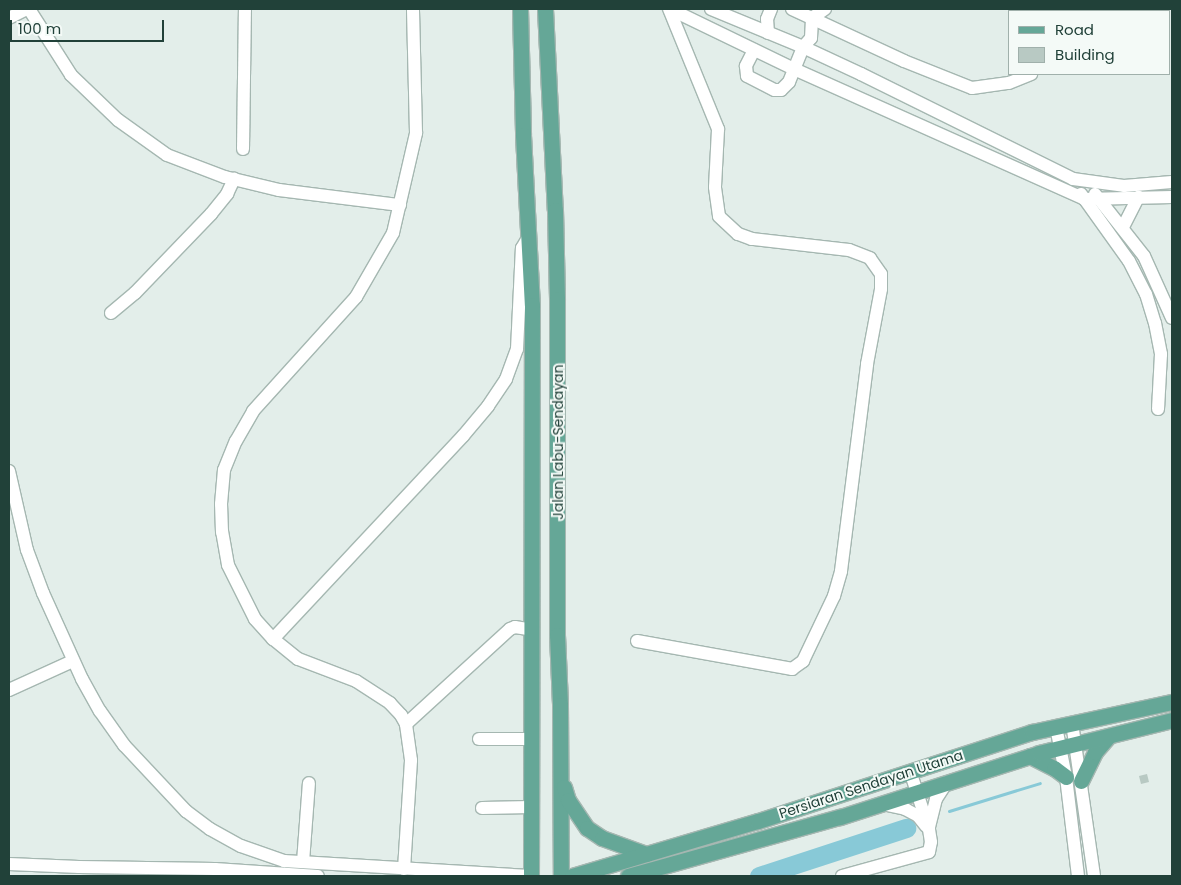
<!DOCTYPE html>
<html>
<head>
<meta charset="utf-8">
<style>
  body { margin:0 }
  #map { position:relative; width:1181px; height:885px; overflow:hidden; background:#e3eeea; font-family:Poppins,sans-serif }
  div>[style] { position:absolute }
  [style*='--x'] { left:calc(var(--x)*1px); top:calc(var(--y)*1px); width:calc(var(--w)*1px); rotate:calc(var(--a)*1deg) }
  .stream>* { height:3px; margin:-1.5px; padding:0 1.5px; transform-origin:1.5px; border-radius:1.5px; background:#88c9d7 }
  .river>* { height:19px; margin:-9.5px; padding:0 9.5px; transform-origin:9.5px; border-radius:9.5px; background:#88c9d7 }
  .building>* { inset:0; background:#b8c9c3 }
  .roads { filter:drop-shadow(1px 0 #a5b7b1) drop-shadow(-1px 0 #a5b7b1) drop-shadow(0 1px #a5b7b1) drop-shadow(0 -1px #a5b7b1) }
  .minor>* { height:12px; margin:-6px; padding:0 6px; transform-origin:6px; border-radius:6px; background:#fff }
  .major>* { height:15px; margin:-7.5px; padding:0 7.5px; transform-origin:7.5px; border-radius:7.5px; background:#65a797 }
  span { translate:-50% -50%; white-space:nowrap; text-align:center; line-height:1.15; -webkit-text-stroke:4px #f4faf7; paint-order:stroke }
  .street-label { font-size:14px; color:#214139 }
  .frame { position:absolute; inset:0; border:10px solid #214139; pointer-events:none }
  .legend { position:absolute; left:1008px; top:10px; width:162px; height:65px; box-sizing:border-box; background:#f4faf7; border:1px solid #a0b0ab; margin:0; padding:6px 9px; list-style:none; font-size:15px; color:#214139 }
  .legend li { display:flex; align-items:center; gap:10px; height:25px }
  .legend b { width:25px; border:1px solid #a0b0ab }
  .scale { position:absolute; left:10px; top:20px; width:154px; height:22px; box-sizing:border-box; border:2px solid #214139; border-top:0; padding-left:6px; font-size:15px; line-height:18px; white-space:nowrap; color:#214139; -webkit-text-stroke:4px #f4faf7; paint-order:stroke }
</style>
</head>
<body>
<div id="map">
  <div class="stream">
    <div style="--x:949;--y:811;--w:95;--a:-17.1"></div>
  </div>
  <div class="river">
    <div style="--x:759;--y:876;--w:155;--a:-18.1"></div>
  </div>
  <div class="building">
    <div style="clip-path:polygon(1147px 774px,1149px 782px,1141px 784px,1139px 776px)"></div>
  </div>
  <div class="roads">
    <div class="minor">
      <div style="--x:29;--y:9;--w:78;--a:57.5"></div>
      <div style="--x:71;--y:75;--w:65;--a:43.8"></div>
      <div style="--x:118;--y:120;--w:60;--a:35.5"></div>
      <div style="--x:167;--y:155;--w:62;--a:20.8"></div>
      <div style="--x:225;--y:177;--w:56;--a:13.5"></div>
      <div style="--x:279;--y:190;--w:122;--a:7.1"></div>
      <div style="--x:670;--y:9;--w:138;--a:25.8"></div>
      <div style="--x:794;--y:69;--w:318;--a:24.1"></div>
      <div style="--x:1084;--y:199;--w:88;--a:-1.3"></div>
      <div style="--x:711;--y:9;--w:100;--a:22.4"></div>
      <div style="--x:803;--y:47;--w:64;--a:25"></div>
      <div style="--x:861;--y:74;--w:237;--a:26.3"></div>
      <div style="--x:1073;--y:179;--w:51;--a:7.8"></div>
      <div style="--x:1124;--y:186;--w:48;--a:-4.8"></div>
      <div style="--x:792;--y:9;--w:123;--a:24.9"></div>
      <div style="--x:904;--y:61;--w:73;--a:21.7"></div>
      <div style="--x:972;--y:88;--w:37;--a:-8"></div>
      <div style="--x:1009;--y:83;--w:24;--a:-22"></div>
      <div style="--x:1079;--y:11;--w:2;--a:-63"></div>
      <div style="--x:9;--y:18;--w:20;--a:-27"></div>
      <div style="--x:768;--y:33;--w:14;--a:-94"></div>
      <div style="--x:767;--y:19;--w:11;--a:-68"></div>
      <div style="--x:754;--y:50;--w:18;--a:117"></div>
      <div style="--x:746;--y:66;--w:10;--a:84"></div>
      <div style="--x:747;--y:76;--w:31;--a:27"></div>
      <div style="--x:775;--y:90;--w:6;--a:0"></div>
      <div style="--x:781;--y:90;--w:11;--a:-45"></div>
      <div style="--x:789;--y:82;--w:38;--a:-68"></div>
      <div style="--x:803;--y:47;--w:12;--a:-48"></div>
      <div style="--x:811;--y:38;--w:20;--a:-87"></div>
      <div style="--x:812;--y:18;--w:16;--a:-35"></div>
      <div style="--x:243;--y:149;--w:140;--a:-89.2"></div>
      <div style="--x:1081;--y:194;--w:82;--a:54.4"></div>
      <div style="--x:1129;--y:261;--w:37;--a:63"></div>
      <div style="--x:1146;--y:294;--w:30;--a:73"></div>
      <div style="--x:1155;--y:323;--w:32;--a:79"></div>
      <div style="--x:1161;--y:354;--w:55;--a:93.1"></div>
      <div style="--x:1095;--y:194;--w:79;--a:51.7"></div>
      <div style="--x:1144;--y:256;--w:68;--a:65.7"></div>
      <div style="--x:1123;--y:227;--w:34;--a:-63"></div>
      <div style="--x:111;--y:313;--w:31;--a:-40"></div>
      <div style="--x:135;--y:293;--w:110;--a:-46.1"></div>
      <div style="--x:211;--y:214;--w:26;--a:-51"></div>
      <div style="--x:227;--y:194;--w:17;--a:-65"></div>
      <div style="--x:9;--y:471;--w:81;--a:77.2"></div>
      <div style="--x:27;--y:550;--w:46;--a:69.6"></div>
      <div style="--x:43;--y:593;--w:94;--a:65.6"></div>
      <div style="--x:82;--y:679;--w:37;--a:61"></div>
      <div style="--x:100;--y:711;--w:42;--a:54.8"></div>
      <div style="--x:124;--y:745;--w:91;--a:46.8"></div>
      <div style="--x:186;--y:811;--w:30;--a:37"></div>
      <div style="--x:210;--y:829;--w:35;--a:29"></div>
      <div style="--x:241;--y:846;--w:46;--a:19.2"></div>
      <div style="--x:284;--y:861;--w:247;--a:3.5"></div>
      <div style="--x:273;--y:639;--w:278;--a:-46.9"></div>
      <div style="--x:463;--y:436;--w:39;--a:-50"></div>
      <div style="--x:488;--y:406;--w:32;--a:-56"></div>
      <div style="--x:506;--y:379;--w:32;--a:-70"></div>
      <div style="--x:517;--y:349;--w:101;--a:-87.2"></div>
      <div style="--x:522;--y:248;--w:12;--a:-59"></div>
      <div style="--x:637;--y:641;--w:158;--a:10.2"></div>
      <div style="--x:792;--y:669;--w:14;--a:-36"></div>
      <div style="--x:803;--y:661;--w:72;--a:-64.5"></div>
      <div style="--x:834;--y:596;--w:26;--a:-74"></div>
      <div style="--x:841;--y:571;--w:209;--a:-82.8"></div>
      <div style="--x:867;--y:364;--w:76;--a:-79.4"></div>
      <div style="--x:881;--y:289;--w:15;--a:-90"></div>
      <div style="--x:881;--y:274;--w:19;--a:-125"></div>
      <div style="--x:870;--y:258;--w:22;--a:-159"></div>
      <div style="--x:849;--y:250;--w:98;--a:-173.5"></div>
      <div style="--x:752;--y:239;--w:15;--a:-160"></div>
      <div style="--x:738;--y:234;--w:26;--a:-137"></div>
      <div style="--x:719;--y:216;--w:29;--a:-98"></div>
      <div style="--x:715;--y:187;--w:58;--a:-87"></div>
      <div style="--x:718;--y:129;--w:130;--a:-112.2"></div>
      <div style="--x:9;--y:690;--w:70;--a:-24.4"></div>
      <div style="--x:1072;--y:723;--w:155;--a:81.8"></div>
      <div style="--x:406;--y:724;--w:141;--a:-42.4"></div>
      <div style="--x:510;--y:629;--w:5;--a:-22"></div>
      <div style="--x:515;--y:627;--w:18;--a:9"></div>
      <div style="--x:1056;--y:727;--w:51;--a:78.7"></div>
      <div style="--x:1066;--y:777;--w:100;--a:83.1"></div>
      <div style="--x:479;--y:739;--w:53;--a:0"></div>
      <div style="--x:882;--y:804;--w:24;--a:12"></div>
      <div style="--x:905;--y:809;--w:15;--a:28"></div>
      <div style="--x:918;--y:816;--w:13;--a:51"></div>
      <div style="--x:482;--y:808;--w:49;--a:-1.2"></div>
      <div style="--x:929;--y:827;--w:29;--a:-76"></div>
      <div style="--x:936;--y:799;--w:20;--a:-57"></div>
      <div style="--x:303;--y:862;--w:79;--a:-85.7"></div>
      <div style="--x:9;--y:864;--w:70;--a:2.5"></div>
      <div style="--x:79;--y:867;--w:136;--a:0.8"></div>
      <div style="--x:215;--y:869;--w:103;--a:3.9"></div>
      <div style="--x:404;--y:869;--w:109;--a:-86.3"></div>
      <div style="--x:411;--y:760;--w:36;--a:-98"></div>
      <div style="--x:406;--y:724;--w:10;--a:-119"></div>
      <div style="--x:401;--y:715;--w:16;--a:-133"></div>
      <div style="--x:390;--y:703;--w:40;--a:-147.1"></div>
      <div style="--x:356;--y:681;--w:62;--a:-159.2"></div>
      <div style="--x:298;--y:659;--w:32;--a:-141"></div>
      <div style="--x:273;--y:639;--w:27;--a:-132"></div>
      <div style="--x:255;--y:619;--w:60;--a:-116.6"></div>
      <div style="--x:228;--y:565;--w:34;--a:-100"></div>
      <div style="--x:222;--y:532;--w:28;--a:-92"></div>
      <div style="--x:221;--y:504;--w:34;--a:-85"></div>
      <div style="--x:224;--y:470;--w:31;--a:-68"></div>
      <div style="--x:236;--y:441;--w:34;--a:-60"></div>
      <div style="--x:253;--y:411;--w:154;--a:-47.9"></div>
      <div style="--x:356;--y:297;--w:74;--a:-60"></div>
      <div style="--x:393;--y:233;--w:103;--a:-77"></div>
      <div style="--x:416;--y:133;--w:124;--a:-91.4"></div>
      <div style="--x:842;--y:876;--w:90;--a:-15.4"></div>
      <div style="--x:929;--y:852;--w:10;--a:-79"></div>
      <div style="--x:931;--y:842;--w:13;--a:-99"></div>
      <div style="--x:929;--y:829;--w:61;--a:-108.1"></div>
    </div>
    <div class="major">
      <div style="--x:520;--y:9;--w:126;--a:88.6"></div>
      <div style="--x:523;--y:135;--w:170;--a:87"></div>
      <div style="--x:532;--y:305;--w:571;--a:90.1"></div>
      <div style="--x:545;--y:9;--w:201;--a:87.2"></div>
      <div style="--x:555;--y:210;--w:89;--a:88.7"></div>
      <div style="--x:557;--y:299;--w:336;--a:90"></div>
      <div style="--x:557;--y:635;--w:70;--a:87.5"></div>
      <div style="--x:560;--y:705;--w:171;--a:89.7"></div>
      <div style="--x:1030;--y:756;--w:27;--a:27"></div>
      <div style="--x:1054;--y:768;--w:15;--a:37"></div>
      <div style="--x:1081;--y:781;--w:32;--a:-64"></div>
      <div style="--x:1095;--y:752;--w:21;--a:-49"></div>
      <div style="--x:564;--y:787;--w:14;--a:73"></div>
      <div style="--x:568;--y:800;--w:34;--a:56"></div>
      <div style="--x:587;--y:828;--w:18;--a:34"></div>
      <div style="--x:602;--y:838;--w:47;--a:20"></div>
      <div style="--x:572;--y:876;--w:194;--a:-16.5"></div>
      <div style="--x:758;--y:821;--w:288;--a:-18"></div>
      <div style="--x:1032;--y:732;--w:143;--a:-12.1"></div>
      <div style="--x:628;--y:876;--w:220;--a:-15.6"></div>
      <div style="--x:840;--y:817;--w:209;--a:-17.8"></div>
      <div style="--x:1039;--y:753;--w:137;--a:-13.9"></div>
    </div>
  </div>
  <div class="street-label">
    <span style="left:558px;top:442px;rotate:-90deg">Jalan Labu-Sendayan</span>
    <span style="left:871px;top:784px;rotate:-18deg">Persiaran Sendayan Utama</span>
  </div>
  <div class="frame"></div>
  <ul class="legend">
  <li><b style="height:6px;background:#65a797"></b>Road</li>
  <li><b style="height:14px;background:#b8c9c3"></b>Building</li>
  </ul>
  <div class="scale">100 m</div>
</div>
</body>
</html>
